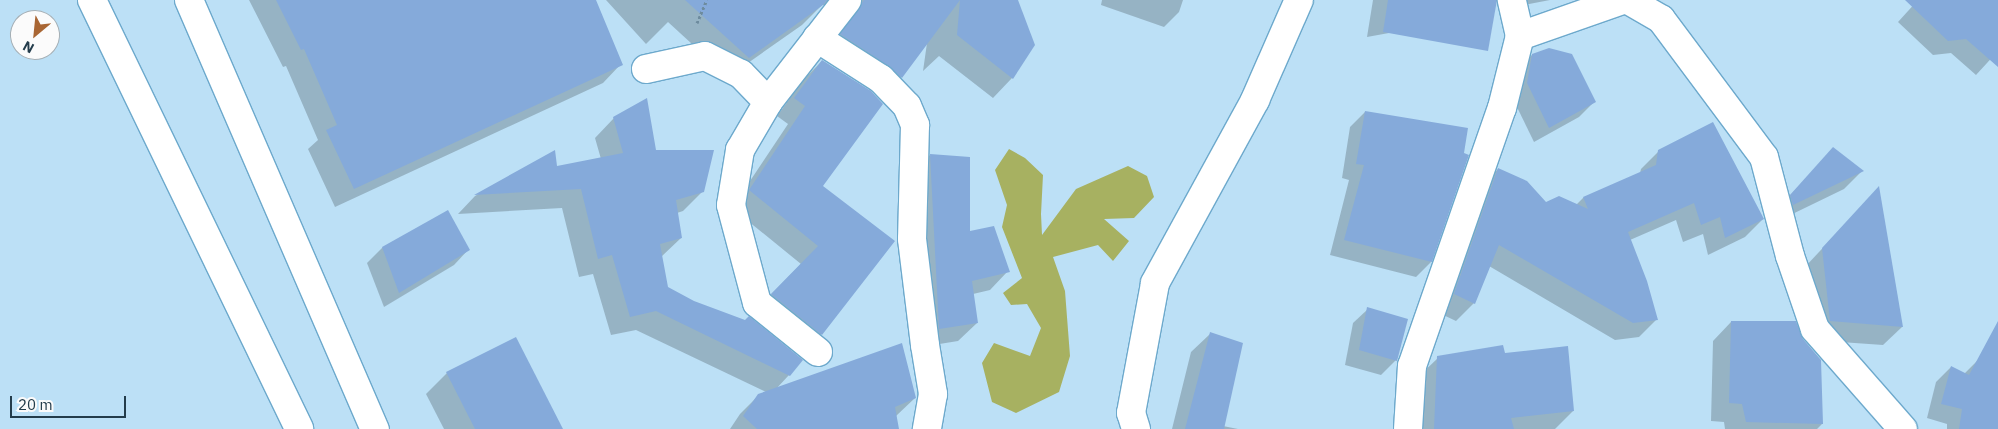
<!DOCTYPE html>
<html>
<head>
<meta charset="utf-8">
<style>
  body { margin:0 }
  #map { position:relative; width:1998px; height:429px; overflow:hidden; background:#bce0f6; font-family:"IBM Plex Sans",sans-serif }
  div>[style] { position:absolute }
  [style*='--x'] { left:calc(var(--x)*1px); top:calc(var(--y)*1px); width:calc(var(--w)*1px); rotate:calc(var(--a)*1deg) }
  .green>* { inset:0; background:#a7b161 }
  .shadow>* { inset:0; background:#0003 }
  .building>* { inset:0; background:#85aada }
  .path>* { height:3px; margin-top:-1.5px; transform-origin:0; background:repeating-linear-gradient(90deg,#6d8b9e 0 2.5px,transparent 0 5px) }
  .roads { filter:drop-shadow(1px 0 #6da9cc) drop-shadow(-1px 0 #6da9cc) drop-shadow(0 1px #6da9cc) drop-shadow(0 -1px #6da9cc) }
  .minor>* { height:28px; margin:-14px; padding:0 14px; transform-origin:14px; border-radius:14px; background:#fff }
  span { translate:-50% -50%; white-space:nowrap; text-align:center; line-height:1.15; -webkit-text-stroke:4px #fbfbfb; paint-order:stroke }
  .north { position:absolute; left:10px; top:10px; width:50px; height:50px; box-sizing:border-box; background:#fbfbfb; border:1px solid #a5afb5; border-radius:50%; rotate:208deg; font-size:14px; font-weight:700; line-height:20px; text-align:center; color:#233c4b }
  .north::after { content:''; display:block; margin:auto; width:18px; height:22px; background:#a96634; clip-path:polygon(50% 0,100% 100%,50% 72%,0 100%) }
  .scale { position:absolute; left:10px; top:396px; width:116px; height:22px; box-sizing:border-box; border:2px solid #233c4b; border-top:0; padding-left:6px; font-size:15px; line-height:18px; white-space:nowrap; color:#233c4b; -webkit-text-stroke:4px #fbfbfb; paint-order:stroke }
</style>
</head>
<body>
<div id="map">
  <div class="green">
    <div style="clip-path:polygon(1009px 149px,1025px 158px,1043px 175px,1041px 214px,1042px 235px,1076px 189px,1128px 166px,1147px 176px,1154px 197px,1134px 218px,1104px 219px,1129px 241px,1113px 261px,1098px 245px,1053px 257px,1065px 291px,1070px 356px,1059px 392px,1016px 413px,992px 402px,982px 363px,994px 343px,1030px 356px,1041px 328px,1027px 304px,1011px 305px,1003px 293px,1022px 278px,1002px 227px,1007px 205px,995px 170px)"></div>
  </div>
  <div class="shadow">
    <div style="clip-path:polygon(249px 0,595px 0,621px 64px,603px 83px,335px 207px,308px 149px,318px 140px,286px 66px,283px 67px)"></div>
    <div style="clip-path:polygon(606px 0,837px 0,830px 5px,822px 5px,802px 25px,728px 77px,668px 22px,646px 44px)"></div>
    <div style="clip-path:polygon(860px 0,1017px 0,1012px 78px,993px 98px,939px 56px,923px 71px,927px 43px,901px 77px,881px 97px,870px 85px,821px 55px)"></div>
    <div style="clip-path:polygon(1102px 0,1183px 0,1179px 12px,1164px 27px,1101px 5px)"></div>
    <div style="clip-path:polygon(1373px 0,1494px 0,1477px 17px,1367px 37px)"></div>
    <div style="clip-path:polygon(1518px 0,1550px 0,1519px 6px)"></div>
    <div style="clip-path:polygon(1918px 0,1998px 0,1998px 51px,1976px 75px,1951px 53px,1933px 55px,1898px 22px)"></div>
    <div style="clip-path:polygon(1532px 55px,1594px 102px,1579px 117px,1534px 142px,1513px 99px,1517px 70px)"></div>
    <div style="clip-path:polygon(822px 61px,821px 186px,893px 241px,821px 334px,803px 352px,754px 312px,801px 264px,732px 208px,788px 124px,777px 116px,804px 79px)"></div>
    <div style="clip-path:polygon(1365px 112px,1431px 262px,1416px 277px,1330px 255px,1349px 180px,1342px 178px,1350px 127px)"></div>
    <div style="clip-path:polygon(614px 118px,703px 191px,683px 211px,677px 213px,681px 238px,661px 257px,666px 288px,789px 375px,776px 389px,915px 398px,896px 416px,898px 429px,730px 429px,740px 414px,759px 395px,766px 392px,636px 330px,611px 335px,593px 274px,579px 277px,562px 208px,458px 214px,475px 196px,554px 152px,556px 167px,601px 159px,595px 138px)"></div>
    <div style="clip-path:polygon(1833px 149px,1862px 171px,1844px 189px,1774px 223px,1772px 215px)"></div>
    <div style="clip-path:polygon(1659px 151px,1763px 219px,1745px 237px,1708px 255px,1703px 234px,1683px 242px,1676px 220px,1630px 240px,1656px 320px,1639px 337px,1615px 340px,1489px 266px,1474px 303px,1456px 321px,1437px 312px,1480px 187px,1498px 169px,1545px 203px,1576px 205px,1583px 198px,1640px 173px,1641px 169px)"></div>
    <div style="clip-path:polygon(930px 155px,969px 232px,1008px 271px,990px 290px,973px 294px,977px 323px,958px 341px,921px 347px,912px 173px)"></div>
    <div style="clip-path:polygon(1878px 189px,1902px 327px,1883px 345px,1812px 340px,1804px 268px)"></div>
    <div style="clip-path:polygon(448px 212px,468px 250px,454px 265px,384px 307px,367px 263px,382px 248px)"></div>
    <div style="clip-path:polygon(1368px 309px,1396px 360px,1381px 375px,1345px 365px,1353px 323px)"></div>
    <div style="clip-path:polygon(1731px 322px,1822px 424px,1817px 429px,1725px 429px,1724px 422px,1711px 421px,1713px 341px)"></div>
    <div style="clip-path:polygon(1210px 334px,1223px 426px,1238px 429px,1172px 429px,1191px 352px)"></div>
    <div style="clip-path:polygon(515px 339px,562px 429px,444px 429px,426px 394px,447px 373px)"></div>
    <div style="clip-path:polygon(1504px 354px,1573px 411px,1555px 429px,1417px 429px,1419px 376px,1438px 358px)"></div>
    <div style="clip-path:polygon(1978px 360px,1998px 364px,1998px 429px,1947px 429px,1947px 424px,1927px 418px,1936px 382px,1951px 367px,1964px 374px)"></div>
  </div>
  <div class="building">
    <div style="clip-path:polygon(276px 0,596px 0,623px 65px,354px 189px,326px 130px,337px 125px,304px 49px,301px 50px)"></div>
    <div style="clip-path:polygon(685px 0,827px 0,823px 5px,749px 58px)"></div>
    <div style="clip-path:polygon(864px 0,960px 0,902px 78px,889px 66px,840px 34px)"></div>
    <div style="clip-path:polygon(960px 0,1018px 0,1035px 45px,1013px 79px,957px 35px)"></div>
    <div style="clip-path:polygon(1388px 0,1497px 0,1488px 51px,1383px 32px)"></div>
    <div style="clip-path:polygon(1905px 0,1998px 0,1998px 67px,1966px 39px,1948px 41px)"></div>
    <div style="clip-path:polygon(1549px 48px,1572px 54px,1596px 102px,1549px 128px,1527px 83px,1532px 54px)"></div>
    <div style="clip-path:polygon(822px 60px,871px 91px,883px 104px,823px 186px,895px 241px,822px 335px,771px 294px,818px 246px,749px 190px,805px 106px,794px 98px)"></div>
    <div style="clip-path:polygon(647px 98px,656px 150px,714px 150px,704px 192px,676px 200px,682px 238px,660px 244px,668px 287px,694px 301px,745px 320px,749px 316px,803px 360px,790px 376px,656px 311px,630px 317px,612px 255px,598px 259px,581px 189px,474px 195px,555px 150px,557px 166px,623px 153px,613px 117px)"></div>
    <div style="clip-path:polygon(1365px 111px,1468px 128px,1464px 153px,1469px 155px,1432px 262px,1344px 240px,1364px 165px,1356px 164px)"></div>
    <div style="clip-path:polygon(1713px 122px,1764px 219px,1725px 238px,1720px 217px,1701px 225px,1694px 203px,1628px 232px,1647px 281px,1658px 320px,1633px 323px,1499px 245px,1475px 304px,1454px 294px,1498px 168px,1527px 181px,1546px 202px,1559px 196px,1588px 209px,1583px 197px,1656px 165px,1658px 150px)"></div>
    <div style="clip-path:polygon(1833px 147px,1864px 171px,1793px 205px,1790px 195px)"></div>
    <div style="clip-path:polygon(930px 154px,970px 157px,970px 231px,994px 226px,1010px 272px,972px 281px,978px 323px,939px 329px)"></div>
    <div style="clip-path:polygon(1879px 186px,1903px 327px,1830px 321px,1822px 248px)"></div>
    <div style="clip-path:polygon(448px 210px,470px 250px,399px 293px,382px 247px)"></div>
    <div style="clip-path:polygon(1367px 307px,1408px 319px,1397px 361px,1359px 350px)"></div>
    <div style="clip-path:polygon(1731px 321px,1796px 321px,1803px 339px,1821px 360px,1823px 424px,1746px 422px,1742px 404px,1729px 403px)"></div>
    <div style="clip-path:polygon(1998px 321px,1998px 429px,1959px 429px,1962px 409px,1941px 404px,1951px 366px,1969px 375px)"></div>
    <div style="clip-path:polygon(1210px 332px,1243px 343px,1224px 429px,1185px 429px)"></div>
    <div style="clip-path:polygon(516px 337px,563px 429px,475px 429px,446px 372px)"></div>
    <div style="clip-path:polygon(902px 343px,916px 398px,895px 407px,899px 429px,757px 429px,743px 416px,758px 394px)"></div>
    <div style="clip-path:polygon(1503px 345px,1505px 353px,1568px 346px,1574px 411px,1511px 418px,1514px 429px,1434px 429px,1437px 356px)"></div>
  </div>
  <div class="path">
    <div style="--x:697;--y:23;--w:25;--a:-67"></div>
  </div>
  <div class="roads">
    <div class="minor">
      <div style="--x:92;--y:0;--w:476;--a:64.2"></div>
      <div style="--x:189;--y:0;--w:468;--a:66.6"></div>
      <div style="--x:1628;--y:0;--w:38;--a:30"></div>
      <div style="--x:1661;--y:19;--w:172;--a:53.3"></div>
      <div style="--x:1764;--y:157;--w:102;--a:75.3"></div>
      <div style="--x:1790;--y:256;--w:77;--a:71.1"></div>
      <div style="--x:1815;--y:329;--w:133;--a:48.7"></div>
      <div style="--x:1520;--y:36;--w:109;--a:-19.3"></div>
      <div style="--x:817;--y:38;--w:76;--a:32.6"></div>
      <div style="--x:881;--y:79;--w:37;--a:46"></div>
      <div style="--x:907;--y:106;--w:21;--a:67"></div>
      <div style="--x:915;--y:125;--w:114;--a:91.5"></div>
      <div style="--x:912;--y:239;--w:107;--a:83"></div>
      <div style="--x:925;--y:345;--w:50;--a:80.7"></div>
      <div style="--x:933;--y:394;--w:36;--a:100"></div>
      <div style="--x:646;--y:69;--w:60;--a:-12.4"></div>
      <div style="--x:705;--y:56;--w:40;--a:26.6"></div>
      <div style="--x:741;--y:74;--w:39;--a:46"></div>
      <div style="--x:818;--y:352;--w:78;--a:-141.2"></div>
      <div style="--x:757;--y:303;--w:101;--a:-104.9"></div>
      <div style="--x:731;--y:205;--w:56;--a:-80.7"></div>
      <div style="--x:740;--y:150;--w:56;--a:-59.7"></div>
      <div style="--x:768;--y:102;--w:129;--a:-52.2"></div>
      <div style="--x:1136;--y:429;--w:17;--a:-107"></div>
      <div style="--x:1131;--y:413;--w:132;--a:-79.5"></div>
      <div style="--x:1155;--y:283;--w:209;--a:-61.3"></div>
      <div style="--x:1255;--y:100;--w:109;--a:-66.3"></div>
      <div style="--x:1408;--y:429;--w:63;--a:-86.4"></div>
      <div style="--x:1412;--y:366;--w:273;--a:-70.8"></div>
      <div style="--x:1502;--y:108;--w:74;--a:-76"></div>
      <div style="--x:1520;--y:36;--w:37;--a:-103"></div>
    </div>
  </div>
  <div class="north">N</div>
  <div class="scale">20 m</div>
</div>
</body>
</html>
